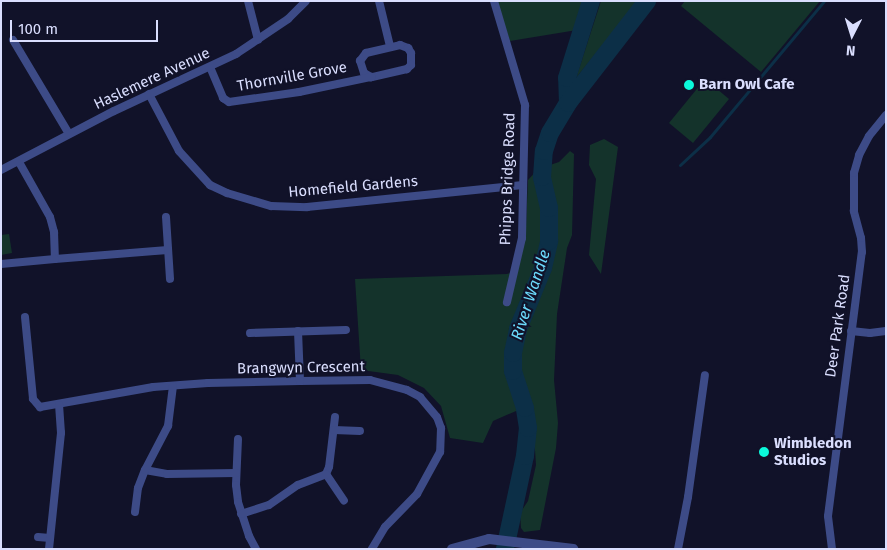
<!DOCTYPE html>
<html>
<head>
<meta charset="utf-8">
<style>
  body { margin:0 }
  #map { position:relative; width:887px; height:550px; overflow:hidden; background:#111229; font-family:"Fira Sans",sans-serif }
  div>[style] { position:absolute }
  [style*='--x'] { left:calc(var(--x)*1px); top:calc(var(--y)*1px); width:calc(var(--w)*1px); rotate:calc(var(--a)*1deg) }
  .green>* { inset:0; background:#14332b }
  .stream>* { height:3px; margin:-1.5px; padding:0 1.5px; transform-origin:1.5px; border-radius:1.5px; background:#0c2f47 }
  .river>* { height:18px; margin:-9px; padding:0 9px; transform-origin:9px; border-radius:9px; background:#0c2f47 }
  .minor>* { height:8px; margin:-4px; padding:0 4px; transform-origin:4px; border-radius:4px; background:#3d4b87 }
  .tertiary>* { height:10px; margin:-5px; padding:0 5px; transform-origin:5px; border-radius:5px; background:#3d4b87 }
  .dots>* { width:14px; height:14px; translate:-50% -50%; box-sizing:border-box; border:2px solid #111229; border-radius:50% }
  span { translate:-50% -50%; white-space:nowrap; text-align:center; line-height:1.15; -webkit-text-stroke:4px #111229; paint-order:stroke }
  .street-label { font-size:15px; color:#dadefe }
  .poi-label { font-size:15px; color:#dadefe; font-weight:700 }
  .left { translate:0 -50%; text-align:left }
  .water-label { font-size:16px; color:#6bd9fb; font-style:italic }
  .frame { position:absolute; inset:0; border:2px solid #dadefe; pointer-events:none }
  .north { position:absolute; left:827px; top:10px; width:50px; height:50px; -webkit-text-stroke:4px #111229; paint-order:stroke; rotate:185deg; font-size:14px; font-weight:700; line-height:20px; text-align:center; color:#dadefe }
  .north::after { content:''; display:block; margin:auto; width:18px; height:22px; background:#dadefe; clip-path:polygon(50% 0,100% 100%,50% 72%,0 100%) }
  .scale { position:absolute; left:10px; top:20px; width:148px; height:22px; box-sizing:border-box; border:2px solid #dadefe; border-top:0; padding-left:6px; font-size:15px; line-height:18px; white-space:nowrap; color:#dadefe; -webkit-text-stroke:4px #111229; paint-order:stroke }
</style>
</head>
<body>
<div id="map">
  <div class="green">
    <div style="clip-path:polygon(496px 1px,585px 1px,577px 30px,510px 41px)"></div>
    <div style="clip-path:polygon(601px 1px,638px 1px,576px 78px)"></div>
    <div style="clip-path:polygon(685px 1px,820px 1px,761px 72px,681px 6px)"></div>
    <div style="clip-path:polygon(705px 79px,729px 99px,693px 143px,669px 123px)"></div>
    <div style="clip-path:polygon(604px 139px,618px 147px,601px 274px,589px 255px,596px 179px,589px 165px,590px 145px)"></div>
    <div style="clip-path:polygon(570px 151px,574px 154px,572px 235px,567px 248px,557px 314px,554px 380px,558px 423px,556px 448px,540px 530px,524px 532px,521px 528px,520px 513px,528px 501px,536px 465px,533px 420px,516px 411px,493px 421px,483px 443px,450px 438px,441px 406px,424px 388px,398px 375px,361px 370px,355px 279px,507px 274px,517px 271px,526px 227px,528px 180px,538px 169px,559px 162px)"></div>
    <div style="clip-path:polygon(9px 234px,12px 253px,1px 255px,1px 235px)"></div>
  </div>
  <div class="stream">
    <div style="--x:680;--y:165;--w:41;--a:-43"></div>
    <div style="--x:710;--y:137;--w:177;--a:-50"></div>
  </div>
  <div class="river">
    <div style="--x:568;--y:103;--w:25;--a:-92"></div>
    <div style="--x:567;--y:78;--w:81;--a:-72.7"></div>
    <div style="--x:505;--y:549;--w:95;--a:-77.9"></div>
    <div style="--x:525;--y:456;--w:28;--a:-84"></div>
    <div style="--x:528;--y:428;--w:20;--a:-99"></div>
    <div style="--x:525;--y:408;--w:39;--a:-108"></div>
    <div style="--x:513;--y:371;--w:18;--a:-90"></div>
    <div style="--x:513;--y:353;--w:25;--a:-78"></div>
    <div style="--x:518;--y:329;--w:66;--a:-67.7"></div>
    <div style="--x:543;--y:268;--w:28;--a:-77"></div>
    <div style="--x:549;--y:241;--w:33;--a:-90"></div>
    <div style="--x:549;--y:208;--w:32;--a:-103"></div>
    <div style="--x:542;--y:177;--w:26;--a:-86"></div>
    <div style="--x:544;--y:151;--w:19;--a:-72"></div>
    <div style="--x:550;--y:133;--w:35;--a:-59"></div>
    <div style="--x:568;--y:103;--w:129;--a:-52.2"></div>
  </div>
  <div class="minor">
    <div style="--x:248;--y:1;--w:40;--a:75.6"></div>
    <div style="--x:379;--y:1;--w:46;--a:76.3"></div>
    <div style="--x:494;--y:1;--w:109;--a:73.4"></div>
    <div style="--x:525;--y:105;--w:133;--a:91.3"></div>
    <div style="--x:522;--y:238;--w:66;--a:103.2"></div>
    <div style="--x:13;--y:40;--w:109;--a:59.2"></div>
    <div style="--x:400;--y:45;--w:9;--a:21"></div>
    <div style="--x:408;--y:48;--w:6;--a:59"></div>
    <div style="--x:411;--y:53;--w:12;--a:90"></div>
    <div style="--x:411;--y:65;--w:6;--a:135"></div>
    <div style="--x:407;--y:69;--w:37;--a:167"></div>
    <div style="--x:371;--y:77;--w:8;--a:-150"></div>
    <div style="--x:364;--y:73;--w:13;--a:-108"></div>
    <div style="--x:360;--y:61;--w:10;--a:-53"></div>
    <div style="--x:366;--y:53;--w:35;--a:-13"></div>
    <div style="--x:210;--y:67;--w:34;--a:67"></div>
    <div style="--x:223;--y:98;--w:7;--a:34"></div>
    <div style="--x:229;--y:102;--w:71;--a:-8.1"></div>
    <div style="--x:299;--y:92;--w:74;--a:-11.8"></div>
    <div style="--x:149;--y:94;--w:64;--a:62.2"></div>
    <div style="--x:179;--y:151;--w:46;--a:47.6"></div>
    <div style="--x:210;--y:185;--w:19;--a:25"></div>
    <div style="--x:227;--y:193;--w:46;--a:16.5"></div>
    <div style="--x:271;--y:206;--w:36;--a:2"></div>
    <div style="--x:307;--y:207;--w:217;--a:-5.8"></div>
    <div style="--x:19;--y:162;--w:63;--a:60.6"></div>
    <div style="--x:50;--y:217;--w:16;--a:75"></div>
    <div style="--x:54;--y:232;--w:27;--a:88"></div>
    <div style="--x:55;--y:259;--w:113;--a:-4.6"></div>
    <div style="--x:1;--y:170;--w:127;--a:-27.6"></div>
    <div style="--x:114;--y:111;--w:135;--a:-25"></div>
    <div style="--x:236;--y:54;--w:63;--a:-33.9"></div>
    <div style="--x:288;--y:19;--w:25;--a:-45"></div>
    <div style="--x:166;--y:217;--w:62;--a:86.3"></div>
    <div style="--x:1;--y:264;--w:54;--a:-5.3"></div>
    <div style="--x:25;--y:317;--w:82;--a:84.4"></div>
    <div style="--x:33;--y:399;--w:11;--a:49"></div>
    <div style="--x:40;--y:407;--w:115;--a:-10"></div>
    <div style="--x:153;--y:387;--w:55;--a:-4.2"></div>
    <div style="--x:208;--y:383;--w:92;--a:-1.2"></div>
    <div style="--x:300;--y:381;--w:70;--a:-0.8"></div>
    <div style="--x:370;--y:380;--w:38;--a:15"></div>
    <div style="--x:407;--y:390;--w:15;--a:28"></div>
    <div style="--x:420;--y:397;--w:26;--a:50"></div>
    <div style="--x:437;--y:417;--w:12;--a:70"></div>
    <div style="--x:441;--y:428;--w:24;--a:92"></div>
    <div style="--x:440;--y:452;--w:48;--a:118.7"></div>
    <div style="--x:417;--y:494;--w:46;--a:134.1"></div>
    <div style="--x:385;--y:527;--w:26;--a:121"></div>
    <div style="--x:298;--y:331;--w:50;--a:87.7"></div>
    <div style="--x:851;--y:331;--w:19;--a:6"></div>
    <div style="--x:870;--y:333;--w:16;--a:-7"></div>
    <div style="--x:250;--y:333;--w:96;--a:-1.8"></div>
    <div style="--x:335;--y:417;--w:50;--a:96.8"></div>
    <div style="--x:329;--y:467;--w:8;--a:113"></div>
    <div style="--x:326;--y:474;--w:32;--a:56"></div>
    <div style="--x:334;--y:430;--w:26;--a:2"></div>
    <div style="--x:238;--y:439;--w:46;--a:92.5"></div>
    <div style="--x:236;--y:485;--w:17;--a:83"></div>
    <div style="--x:238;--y:502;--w:36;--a:72"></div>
    <div style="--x:249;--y:536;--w:15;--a:62"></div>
    <div style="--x:145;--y:470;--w:22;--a:10"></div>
    <div style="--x:167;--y:474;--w:69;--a:-0.8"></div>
    <div style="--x:135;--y:512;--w:24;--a:-83"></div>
    <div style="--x:138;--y:488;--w:19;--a:-69"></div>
    <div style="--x:145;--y:470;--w:50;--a:-62.4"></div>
    <div style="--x:168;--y:426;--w:40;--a:-82.9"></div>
    <div style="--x:241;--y:514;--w:29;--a:-18"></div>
    <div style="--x:269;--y:505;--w:35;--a:-35"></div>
    <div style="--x:298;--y:485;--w:30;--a:-21"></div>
    <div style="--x:38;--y:537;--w:12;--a:5"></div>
    <div style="--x:49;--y:549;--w:117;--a:-84.1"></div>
    <div style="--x:61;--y:433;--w:28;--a:-94"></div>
    <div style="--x:678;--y:549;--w:53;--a:-79.1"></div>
    <div style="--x:688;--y:497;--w:123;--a:-82.1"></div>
    <div style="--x:832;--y:549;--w:33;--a:-97"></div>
    <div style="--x:828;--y:516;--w:266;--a:-82.7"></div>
    <div style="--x:862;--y:252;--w:14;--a:-94"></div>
    <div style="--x:861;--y:238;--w:28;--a:-105"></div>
    <div style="--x:854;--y:211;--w:38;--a:-90"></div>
    <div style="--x:854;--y:173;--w:19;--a:-74"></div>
    <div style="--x:859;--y:155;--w:21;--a:-62"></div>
    <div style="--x:869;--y:136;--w:27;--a:-51"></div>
  </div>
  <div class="tertiary">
    <div style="--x:452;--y:549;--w:38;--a:-15"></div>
    <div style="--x:489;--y:539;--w:85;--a:6.8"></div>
  </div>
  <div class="dots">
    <div style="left:689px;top:85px;background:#0bf9db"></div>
    <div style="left:764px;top:452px;background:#0bf9db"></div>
  </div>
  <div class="street-label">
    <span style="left:292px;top:77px;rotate:-10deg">Thornville Grove</span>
    <span style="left:152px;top:79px;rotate:-25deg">Haslemere Avenue</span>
    <span style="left:508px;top:179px;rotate:-88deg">Phipps Bridge Road</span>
    <span style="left:353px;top:187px;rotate:-5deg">Homefield Gardens</span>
    <span style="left:838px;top:326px;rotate:-82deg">Deer Park Road</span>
    <span style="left:301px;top:368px;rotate:-1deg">Brangwyn Crescent</span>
  </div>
  <div class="poi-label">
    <span class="left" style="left:699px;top:85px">Barn Owl Cafe</span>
    <span class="left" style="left:774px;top:452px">Wimbledon<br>Studios</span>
  </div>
  <div class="water-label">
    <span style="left:531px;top:295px;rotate:-72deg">River Wandle</span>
  </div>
  <div class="frame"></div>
  <div class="north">N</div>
  <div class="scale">100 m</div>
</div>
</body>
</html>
